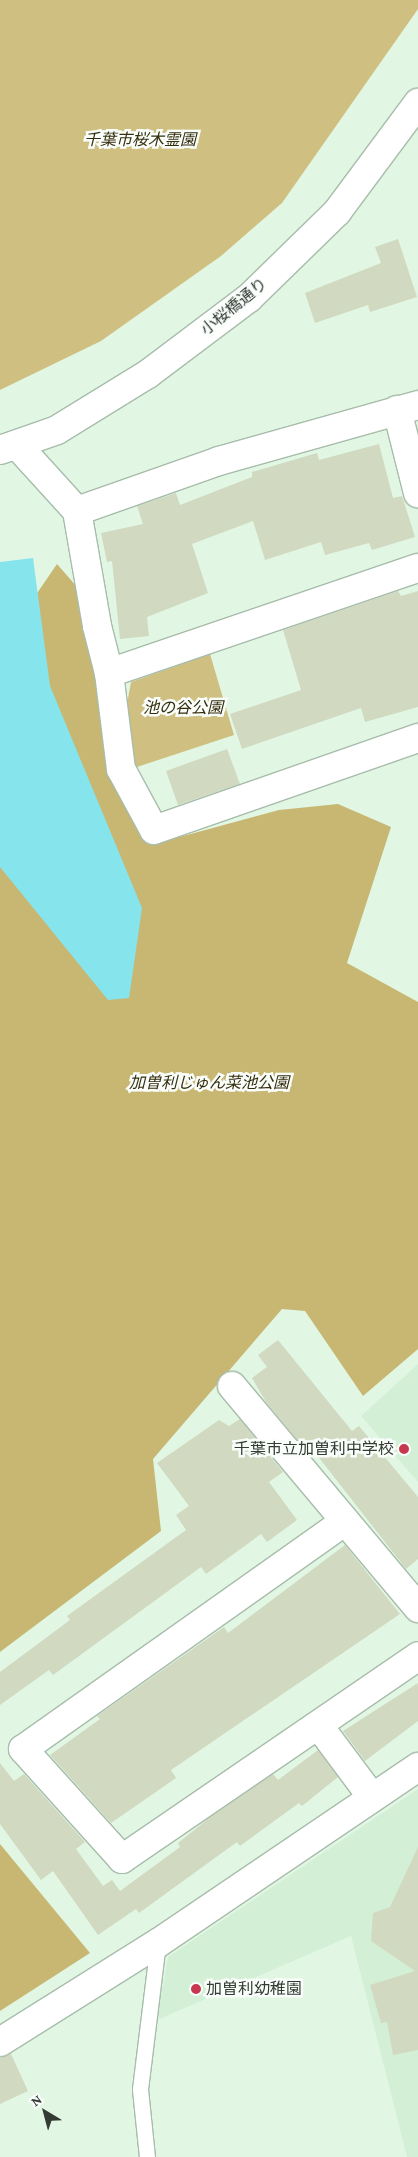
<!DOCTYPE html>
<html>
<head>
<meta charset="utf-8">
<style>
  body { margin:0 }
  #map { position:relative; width:418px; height:2157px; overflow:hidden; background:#e1f7e4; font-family:"Crimson Pro","Noto Sans JP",serif }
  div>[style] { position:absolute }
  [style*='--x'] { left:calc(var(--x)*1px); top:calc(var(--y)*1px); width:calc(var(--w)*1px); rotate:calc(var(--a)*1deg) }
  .built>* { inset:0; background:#d3f0d7 }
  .green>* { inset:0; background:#cfc082 }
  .forest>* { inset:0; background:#c8b772 }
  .water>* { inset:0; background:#86e4ed }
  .building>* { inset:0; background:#d1d9c0 }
  .roads { filter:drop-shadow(1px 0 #a7bcaa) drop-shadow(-1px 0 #a7bcaa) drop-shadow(0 1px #a7bcaa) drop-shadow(0 -1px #a7bcaa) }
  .service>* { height:15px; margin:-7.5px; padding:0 7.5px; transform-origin:7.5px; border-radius:7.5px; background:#fff }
  .minor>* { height:28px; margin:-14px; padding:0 14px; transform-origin:14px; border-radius:14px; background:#fff }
  .tertiary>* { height:28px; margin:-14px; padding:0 14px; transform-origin:14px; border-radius:14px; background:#fff }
  .dots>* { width:14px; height:14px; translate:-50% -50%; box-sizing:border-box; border:2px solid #fafefb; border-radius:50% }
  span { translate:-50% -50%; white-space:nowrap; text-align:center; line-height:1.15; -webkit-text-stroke:5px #fafefb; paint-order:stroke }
  .park-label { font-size:16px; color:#352e0e; font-style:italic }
  .street-label { font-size:16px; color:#333b34 }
  .poi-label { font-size:16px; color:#333b34 }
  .right { translate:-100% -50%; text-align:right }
  .left { translate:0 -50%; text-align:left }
  .north { position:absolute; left:20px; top:2087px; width:50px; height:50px; -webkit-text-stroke:4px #fafefb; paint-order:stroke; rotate:323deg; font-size:14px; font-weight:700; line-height:20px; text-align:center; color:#333b34 }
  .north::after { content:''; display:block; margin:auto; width:18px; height:22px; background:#333b34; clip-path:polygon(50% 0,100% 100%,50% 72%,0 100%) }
</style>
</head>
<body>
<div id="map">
  <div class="built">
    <div style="clip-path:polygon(418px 1364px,418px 1482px,361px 1416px)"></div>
    <div style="clip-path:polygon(418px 1789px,418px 2157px,407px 2157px,351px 1936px,157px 2020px,168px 1957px)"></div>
  </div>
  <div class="green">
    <div style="clip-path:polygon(0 0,418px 0,418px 9px,282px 203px,221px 256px,101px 341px,0 390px)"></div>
    <div style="clip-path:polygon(210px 654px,234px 735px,134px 768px,126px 709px,131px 682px)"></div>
  </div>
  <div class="forest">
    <div style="clip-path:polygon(57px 564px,78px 588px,121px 769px,150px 845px,279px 810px,338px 804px,391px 827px,347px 963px,418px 1002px,418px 1349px,363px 1396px,305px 1311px,282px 1309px,153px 1459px,161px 1531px,0 1652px,0 785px,55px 765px,31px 602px)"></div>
    <div style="clip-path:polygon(0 1844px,90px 1953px,0 2011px)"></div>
  </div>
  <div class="water">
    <div style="clip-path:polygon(33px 558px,50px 686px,142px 908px,129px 998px,108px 1000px,0 867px,0 562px)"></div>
  </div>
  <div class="building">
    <div style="clip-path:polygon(398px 239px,417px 297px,370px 312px,368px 305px,315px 323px,305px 293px,381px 263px,375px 247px)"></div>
    <div style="clip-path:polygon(379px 444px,393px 498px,402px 496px,415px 537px,372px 550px,369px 543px,325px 555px,321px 542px,265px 560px,253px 521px,192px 544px,208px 593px,147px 617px,149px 636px,120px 639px,112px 561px,107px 562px,101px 533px,143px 524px,137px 506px,176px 493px,180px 505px,252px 477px,252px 472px,317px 453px,319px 460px)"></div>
    <div style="clip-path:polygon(398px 591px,401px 596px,418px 591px,418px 707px,365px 722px,361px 708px,242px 749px,230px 714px,301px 690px,283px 630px)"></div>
    <div style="clip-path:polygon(227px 749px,240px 784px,178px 805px,166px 771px)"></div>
    <div style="clip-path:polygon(278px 1340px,352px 1431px,359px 1426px,418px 1497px,418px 1559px,406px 1569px,313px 1450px,308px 1453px,266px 1402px,252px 1378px,267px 1367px,258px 1355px)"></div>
    <div style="clip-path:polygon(240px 1419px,283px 1472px,269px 1482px,297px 1520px,267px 1542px,261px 1534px,206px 1574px,201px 1567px,53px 1675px,49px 1670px,0 1705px,0 1672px,70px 1620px,67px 1616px,186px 1530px,176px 1515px,189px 1506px,157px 1463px,219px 1420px,229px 1426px)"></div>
    <div style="clip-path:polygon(345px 1545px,400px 1614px,171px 1770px,176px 1778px,111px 1823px,50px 1755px,100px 1719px,97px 1716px,224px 1627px,228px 1633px)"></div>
    <div style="clip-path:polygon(418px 1683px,418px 1721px,365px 1761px,343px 1731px)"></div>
    <div style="clip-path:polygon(318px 1750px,338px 1777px,302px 1806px,299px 1803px,240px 1846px,237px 1842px,139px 1913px,136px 1909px,98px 1935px,53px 1871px,41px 1880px,0 1824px,0 1763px,14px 1781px,24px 1774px,85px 1842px,76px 1849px,103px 1886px,112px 1880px,120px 1891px,180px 1847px,178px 1843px,209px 1818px,273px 1774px,278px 1780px)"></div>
    <div style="clip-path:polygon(418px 1847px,418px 2050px,393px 2055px,387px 2022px,381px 2023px,370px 1985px,415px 1971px,371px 1941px,373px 1913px,390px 1907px)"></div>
    <div style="clip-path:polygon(11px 2054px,28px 2091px,0 2104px,0 2058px)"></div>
  </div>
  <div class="roads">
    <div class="service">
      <div style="--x:147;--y:2157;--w:68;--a:-95.9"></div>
      <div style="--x:140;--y:2089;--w:147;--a:-83"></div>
    </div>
    <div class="minor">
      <div style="--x:397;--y:410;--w:86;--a:75.8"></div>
      <div style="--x:17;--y:445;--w:89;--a:47.7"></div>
      <div style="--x:77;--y:511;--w:117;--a:80.1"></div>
      <div style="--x:97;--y:626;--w:49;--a:75.7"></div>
      <div style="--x:109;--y:673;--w:97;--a:82.9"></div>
      <div style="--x:121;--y:769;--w:69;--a:61.6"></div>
      <div style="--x:154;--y:830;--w:280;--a:-19.2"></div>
      <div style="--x:77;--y:511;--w:151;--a:-19.4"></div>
      <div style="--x:219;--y:461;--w:207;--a:-15.7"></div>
      <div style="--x:109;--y:673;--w:326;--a:-18.8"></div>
      <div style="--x:232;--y:1386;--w:290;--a:50"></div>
      <div style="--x:344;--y:1522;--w:393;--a:144.7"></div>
      <div style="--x:23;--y:1749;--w:148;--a:48"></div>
      <div style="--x:122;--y:1859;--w:359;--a:-34.4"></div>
      <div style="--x:319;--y:1726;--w:89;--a:53.3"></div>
    </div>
    <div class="tertiary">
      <div style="--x:0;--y:450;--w:60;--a:-19.3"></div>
      <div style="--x:57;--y:430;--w:107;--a:-31.6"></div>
      <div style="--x:148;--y:374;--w:126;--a:-37"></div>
      <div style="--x:249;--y:298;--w:123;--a:-44.3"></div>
      <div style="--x:337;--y:212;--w:136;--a:-53.4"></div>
      <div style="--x:0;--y:2042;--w:186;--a:-32.1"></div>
      <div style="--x:158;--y:1943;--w:314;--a:-34.1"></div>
    </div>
  </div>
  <div class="dots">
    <div style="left:404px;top:1449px;background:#c73750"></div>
    <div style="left:196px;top:1989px;background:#c73750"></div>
  </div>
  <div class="park-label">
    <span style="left:140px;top:140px">千葉市桜木霊園</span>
    <span style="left:183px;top:708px">池の谷公園</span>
    <span style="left:209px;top:1083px">加曽利じゅん菜池公園</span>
  </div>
  <div class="street-label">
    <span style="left:234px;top:307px;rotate:-39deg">小桜橋通り</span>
  </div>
  <div class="poi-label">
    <span class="right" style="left:394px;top:1449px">千葉市立加曽利中学校</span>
    <span class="left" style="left:206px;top:1989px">加曽利幼稚園</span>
  </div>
  <div class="north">N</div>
</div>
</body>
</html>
